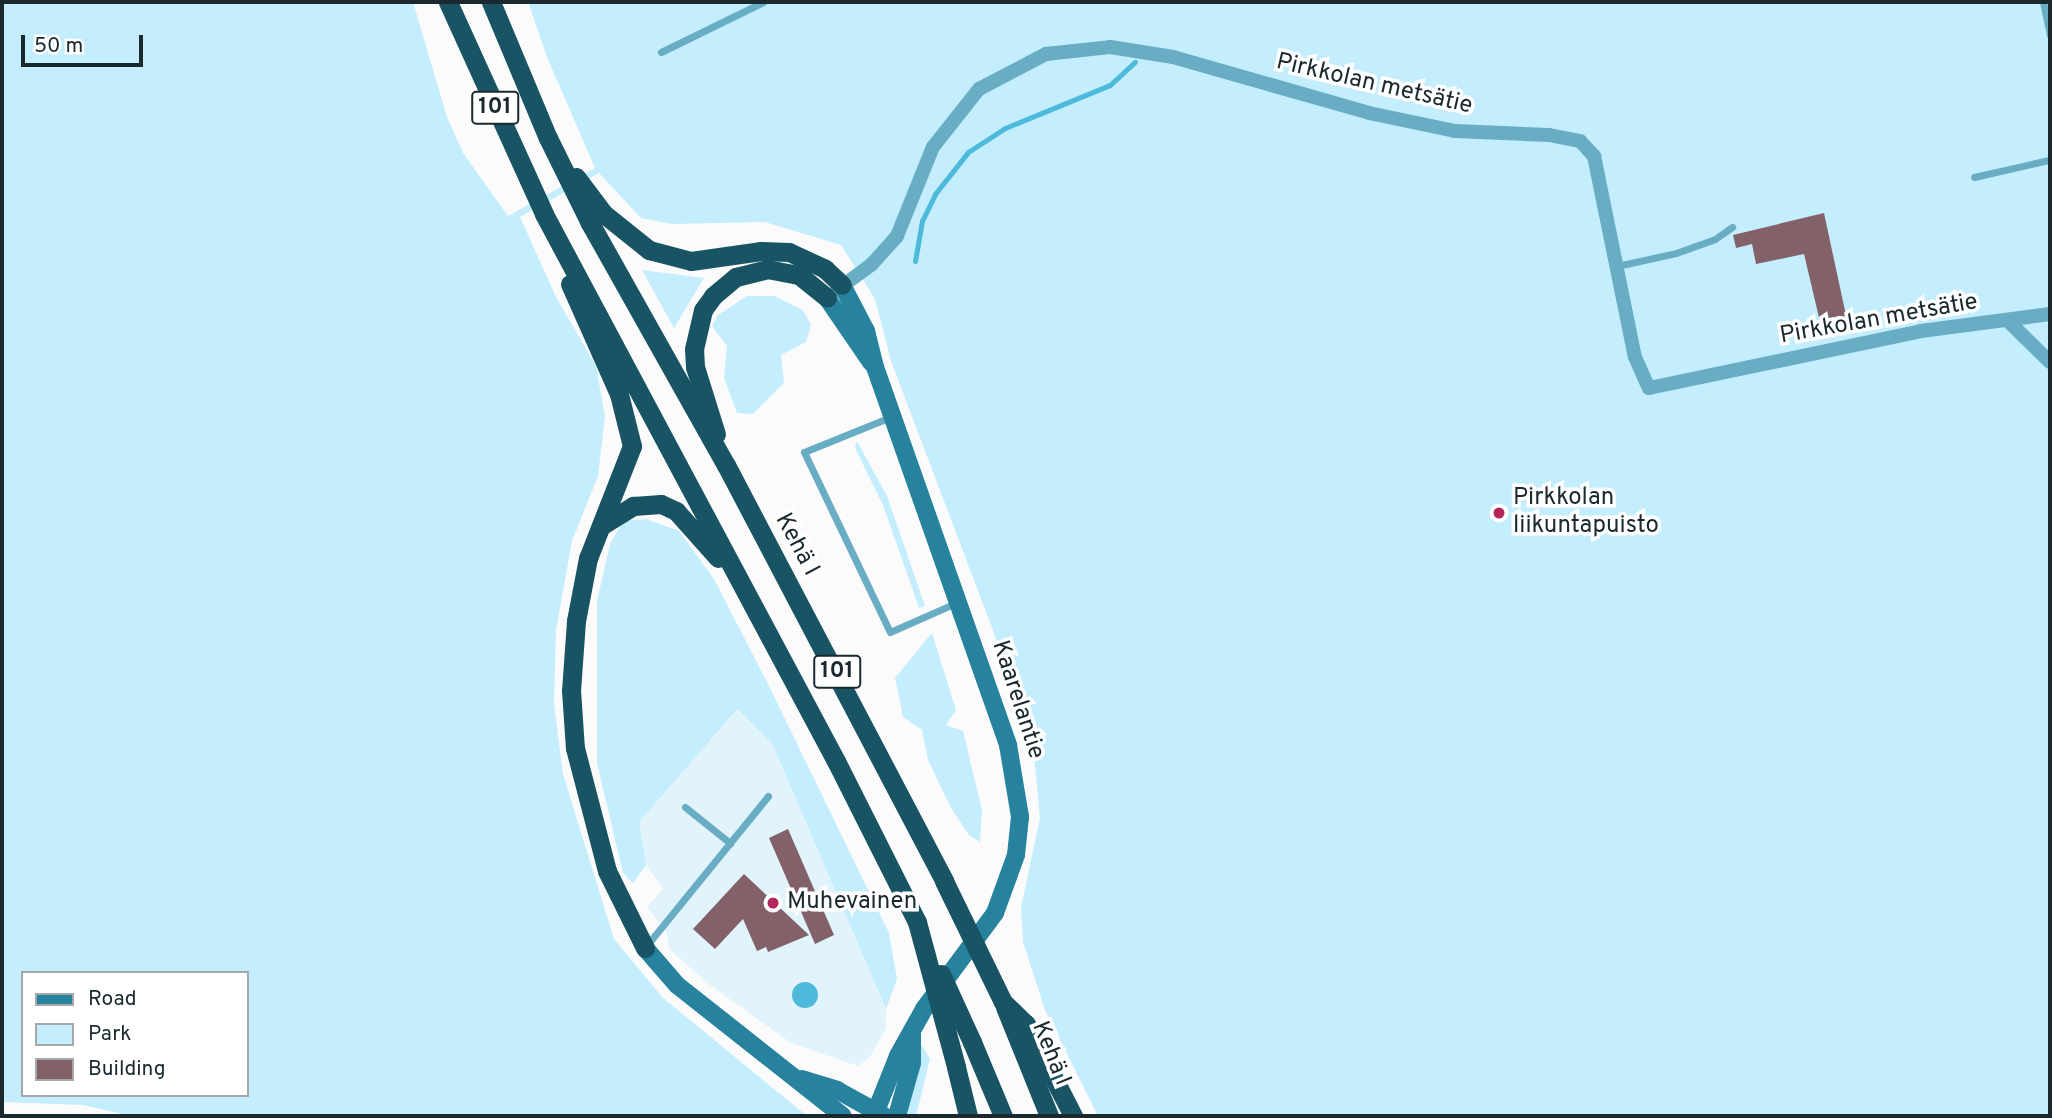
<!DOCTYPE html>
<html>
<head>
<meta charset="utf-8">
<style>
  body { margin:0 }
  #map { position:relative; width:2052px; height:1118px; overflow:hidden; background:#fbfbfb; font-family:Overpass,sans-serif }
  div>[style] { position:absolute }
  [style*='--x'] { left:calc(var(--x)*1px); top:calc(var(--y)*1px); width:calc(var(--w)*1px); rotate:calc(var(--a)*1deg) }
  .built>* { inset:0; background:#e1f4fb }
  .green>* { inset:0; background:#c4edfd }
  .water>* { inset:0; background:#4dbadc }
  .round { border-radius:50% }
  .stream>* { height:5px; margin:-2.5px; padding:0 2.5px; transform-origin:2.5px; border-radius:2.5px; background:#4dbadc }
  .building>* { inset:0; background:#836169 }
  .service>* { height:7px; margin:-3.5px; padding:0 3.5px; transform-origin:3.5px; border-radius:3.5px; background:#69adc4 }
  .minor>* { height:14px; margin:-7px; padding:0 7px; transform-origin:7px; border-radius:7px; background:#69adc4 }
  .secondary>* { height:18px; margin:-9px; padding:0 9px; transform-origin:9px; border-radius:9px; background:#27829e }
  .trunk>* { height:19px; margin:-9.5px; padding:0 9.5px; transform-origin:9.5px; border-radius:9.5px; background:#185464 }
  .trunk-bridge>* { height:19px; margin:-9.5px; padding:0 9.5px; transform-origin:9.5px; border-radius:9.5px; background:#185464 }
  .dots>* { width:19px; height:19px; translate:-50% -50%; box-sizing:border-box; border:4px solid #fff; border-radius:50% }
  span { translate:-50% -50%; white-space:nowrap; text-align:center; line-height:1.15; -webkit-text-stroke:7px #fff; paint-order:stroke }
  .shield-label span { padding:2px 5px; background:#fff; border:2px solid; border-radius:5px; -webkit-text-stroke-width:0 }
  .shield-label { font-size:23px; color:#19292e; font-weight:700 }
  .street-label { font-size:24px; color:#19292e }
  .poi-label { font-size:24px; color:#19292e }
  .left { translate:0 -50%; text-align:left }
  .frame { position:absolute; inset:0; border:4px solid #19292e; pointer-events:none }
  .legend { position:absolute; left:21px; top:971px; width:228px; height:126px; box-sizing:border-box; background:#fff; border:2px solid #a3a9ab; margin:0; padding:9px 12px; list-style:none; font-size:21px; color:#19292e }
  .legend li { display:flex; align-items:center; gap:14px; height:35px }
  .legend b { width:35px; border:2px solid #a3a9ab }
  .scale { position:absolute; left:21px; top:35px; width:122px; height:32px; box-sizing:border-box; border:4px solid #19292e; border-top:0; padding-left:9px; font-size:21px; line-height:24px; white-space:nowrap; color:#19292e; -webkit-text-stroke:5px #fff; paint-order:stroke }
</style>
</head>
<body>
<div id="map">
  <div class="built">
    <div style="clip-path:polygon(736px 709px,772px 743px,886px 1009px,886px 1028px,870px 1057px,858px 1066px,791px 1043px,710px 985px,670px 950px,666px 931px,647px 907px,663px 889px,646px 865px,639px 822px)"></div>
  </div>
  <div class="green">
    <div style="clip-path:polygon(evenodd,2px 2px,413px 2px,447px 117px,463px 153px,508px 216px,595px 168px,547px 57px,528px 2px,2050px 2px,2050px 1116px,1098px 1116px,1045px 1010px,1023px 942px,1021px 907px,1040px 818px,1034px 756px,994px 633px,891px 361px,875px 299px,841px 245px,765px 222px,672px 224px,641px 218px,599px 173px,520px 217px,556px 297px,596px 366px,605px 416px,598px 476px,572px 541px,556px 630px,554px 704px,563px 774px,614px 939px,663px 998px,807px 1116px,132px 1116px,83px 1105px,2px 1102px,2px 2px,23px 973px,247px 973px,247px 1095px,23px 1095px,23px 973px)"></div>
    <div style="clip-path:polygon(642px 270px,704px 278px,674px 328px)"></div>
    <div style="clip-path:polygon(747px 296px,774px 296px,803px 310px,811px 325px,806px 342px,781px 355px,784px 383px,753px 414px,737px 413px,724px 378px,727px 346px,712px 326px,718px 315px)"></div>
    <div style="clip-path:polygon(857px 441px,887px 496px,925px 606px,919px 608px,883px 505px,855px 448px)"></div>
    <div style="clip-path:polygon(646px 519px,679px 531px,714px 579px,769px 686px,889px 933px,897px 979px,886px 1009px,772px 743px,737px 709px,639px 822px,646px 865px,633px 883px,623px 873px,597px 763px,597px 601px,610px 544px,623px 521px)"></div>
    <div style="clip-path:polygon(932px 633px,956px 710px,946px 725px,963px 731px,982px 810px,980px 842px,969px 835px,951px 808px,928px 760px,922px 730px,903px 717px,895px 678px)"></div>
    <div style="clip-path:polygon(922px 1045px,930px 1059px,916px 1116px,903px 1116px)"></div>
  </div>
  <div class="water">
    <div class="round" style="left:792px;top:982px;width:26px;height:26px"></div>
  </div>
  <div class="stream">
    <div style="--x:915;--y:261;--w:41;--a:-80.1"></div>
    <div style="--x:922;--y:221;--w:30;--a:-64"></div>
    <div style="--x:935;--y:194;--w:53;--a:-51.8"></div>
    <div style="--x:968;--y:152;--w:44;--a:-33"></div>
    <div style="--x:1005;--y:128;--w:113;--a:-22.3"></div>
    <div style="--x:1110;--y:85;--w:34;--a:-43"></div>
  </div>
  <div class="building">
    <div style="clip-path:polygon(1824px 213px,1847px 320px,1821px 326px,1804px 254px,1756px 264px,1752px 244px,1736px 248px,1733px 235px)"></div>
    <div style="clip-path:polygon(788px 829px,834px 935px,815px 944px,769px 838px)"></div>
    <div style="clip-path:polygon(744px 874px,809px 935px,768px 952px,766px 947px,757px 951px,743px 919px,715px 949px,693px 929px)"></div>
  </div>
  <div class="service">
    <div style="--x:2043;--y:2;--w:35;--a:78"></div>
    <div style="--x:661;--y:52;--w:114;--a:-26.1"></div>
    <div style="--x:1974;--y:177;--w:77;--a:-12.8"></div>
    <div style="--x:1617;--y:266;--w:60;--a:-12.4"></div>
    <div style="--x:1676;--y:253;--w:41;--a:-19.7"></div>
    <div style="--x:1715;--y:239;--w:21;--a:-35"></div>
    <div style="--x:893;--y:416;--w:96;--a:158"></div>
    <div style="--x:804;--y:452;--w:199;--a:64.5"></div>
    <div style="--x:890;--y:632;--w:74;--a:-23.8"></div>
    <div style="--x:685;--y:807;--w:58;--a:38.7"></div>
    <div style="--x:647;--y:945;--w:192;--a:-50.9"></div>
  </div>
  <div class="minor">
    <div style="--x:837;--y:290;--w:44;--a:-36.6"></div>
    <div style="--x:872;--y:264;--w:38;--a:-48"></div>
    <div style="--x:897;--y:236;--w:96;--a:-68"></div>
    <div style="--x:933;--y:147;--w:74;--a:-51.6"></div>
    <div style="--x:979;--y:89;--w:76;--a:-27.6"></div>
    <div style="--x:1046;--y:54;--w:64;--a:-6.2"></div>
    <div style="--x:1110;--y:47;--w:64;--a:9"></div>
    <div style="--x:1173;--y:57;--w:204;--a:15.9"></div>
    <div style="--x:1369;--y:113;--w:88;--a:11.8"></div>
    <div style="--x:1455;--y:131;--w:94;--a:2.4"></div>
    <div style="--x:1549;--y:135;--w:32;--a:11"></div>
    <div style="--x:1580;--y:141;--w:21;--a:47"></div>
    <div style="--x:1594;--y:156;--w:205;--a:78.5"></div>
    <div style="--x:1635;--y:357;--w:34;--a:66"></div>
    <div style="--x:1649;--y:388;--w:278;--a:-11.8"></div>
    <div style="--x:1921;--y:331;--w:130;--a:-7.5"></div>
    <div style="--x:2007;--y:320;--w:60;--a:44.3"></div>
  </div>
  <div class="secondary">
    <div style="--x:842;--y:285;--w:52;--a:62.4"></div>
    <div style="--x:866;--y:331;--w:37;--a:76"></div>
    <div style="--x:875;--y:367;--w:401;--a:70.6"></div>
    <div style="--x:1008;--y:745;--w:73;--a:80.5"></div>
    <div style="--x:1020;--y:817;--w:38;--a:96"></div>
    <div style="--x:1016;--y:855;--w:62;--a:109.9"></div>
    <div style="--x:995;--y:913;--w:119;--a:126.5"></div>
    <div style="--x:924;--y:1009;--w:54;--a:119"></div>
    <div style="--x:898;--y:1056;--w:65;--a:111.8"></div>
    <div style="--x:827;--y:298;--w:78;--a:55.5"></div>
    <div style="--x:645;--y:948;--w:49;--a:49.1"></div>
    <div style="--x:677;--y:985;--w:211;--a:38.3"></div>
    <div style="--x:802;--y:1079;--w:37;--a:17"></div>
    <div style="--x:837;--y:1090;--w:54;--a:29"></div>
    <div style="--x:897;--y:1116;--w:55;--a:-74.2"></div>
    <div style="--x:912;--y:1063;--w:30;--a:-90"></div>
  </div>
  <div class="trunk">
    <div style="--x:448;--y:2;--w:233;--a:65.6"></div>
    <div style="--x:544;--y:214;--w:620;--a:61.91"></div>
    <div style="--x:836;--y:761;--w:180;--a:63.3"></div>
    <div style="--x:491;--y:2;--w:147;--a:67.3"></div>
    <div style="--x:548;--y:138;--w:95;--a:63.7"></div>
    <div style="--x:590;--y:223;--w:278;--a:60.7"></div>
    <div style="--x:726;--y:465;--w:470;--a:62.3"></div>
    <div style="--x:576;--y:177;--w:46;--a:52.9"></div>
    <div style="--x:604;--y:214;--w:58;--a:38.7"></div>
    <div style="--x:649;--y:250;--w:43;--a:14.7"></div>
    <div style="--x:691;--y:261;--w:71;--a:-8.1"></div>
    <div style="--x:761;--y:251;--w:28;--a:2"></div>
    <div style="--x:789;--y:252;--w:40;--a:25"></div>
    <div style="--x:825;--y:269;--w:23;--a:43"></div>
    <div style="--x:570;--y:284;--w:120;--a:66"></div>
    <div style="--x:619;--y:394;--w:54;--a:76"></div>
    <div style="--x:632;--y:446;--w:120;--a:111.4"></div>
    <div style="--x:588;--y:558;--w:64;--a:100.8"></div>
    <div style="--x:576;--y:621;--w:69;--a:94.1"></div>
    <div style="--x:571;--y:690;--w:58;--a:86.1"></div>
    <div style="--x:575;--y:748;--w:127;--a:75.4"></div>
    <div style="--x:607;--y:871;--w:86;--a:63.7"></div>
    <div style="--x:716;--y:434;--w:70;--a:-107.4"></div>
    <div style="--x:695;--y:367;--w:18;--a:-93"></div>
    <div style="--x:694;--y:349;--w:40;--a:-77"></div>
    <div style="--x:703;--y:310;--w:17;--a:-54"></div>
    <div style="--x:713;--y:296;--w:30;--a:-40"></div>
    <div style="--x:736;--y:277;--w:32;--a:-14"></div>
    <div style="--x:767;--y:269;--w:33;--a:11"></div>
    <div style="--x:799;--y:275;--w:36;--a:39"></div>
    <div style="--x:601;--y:526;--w:38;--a:-32"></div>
    <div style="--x:633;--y:506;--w:28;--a:-4"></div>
    <div style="--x:661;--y:504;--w:17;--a:25"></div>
    <div style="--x:676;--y:511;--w:63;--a:48.2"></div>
    <div style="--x:1003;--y:1002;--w:32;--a:44"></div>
    <div style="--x:1026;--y:1024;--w:103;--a:62.9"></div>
    <div style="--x:1005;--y:1007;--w:118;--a:68"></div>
    <div style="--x:972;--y:1042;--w:80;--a:67.3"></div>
    <div style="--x:956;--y:1067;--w:50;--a:76.2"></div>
  </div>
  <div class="trunk-bridge">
    <div style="--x:944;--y:881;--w:135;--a:64"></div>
    <div style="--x:917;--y:922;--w:150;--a:74.9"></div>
    <div style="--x:941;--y:974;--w:75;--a:65.5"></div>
  </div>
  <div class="dots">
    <div style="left:1499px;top:513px;background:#b3255b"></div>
    <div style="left:773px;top:903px;background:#b3255b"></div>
  </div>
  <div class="shield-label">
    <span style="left:495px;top:108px">101</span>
    <span style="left:837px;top:672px">101</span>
  </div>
  <div class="street-label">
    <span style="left:1374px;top:85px;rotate:13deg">Pirkkolan metsätie</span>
    <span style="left:1879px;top:320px;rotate:-10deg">Pirkkolan metsätie</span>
    <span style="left:796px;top:545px;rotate:62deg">Kehä I</span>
    <span style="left:1017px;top:700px;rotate:72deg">Kaarelantie</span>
    <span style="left:1050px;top:1054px;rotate:68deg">Kehä I</span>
  </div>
  <div class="poi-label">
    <span class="left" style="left:1513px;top:513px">Pirkkolan<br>liikuntapuisto</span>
    <span class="left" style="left:787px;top:903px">Muhevainen</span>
  </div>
  <div class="frame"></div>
  <ul class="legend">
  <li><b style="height:9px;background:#27829e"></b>Road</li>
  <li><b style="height:19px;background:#c4edfd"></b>Park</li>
  <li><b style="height:19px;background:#836169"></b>Building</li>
  </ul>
  <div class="scale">50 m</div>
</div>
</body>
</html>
